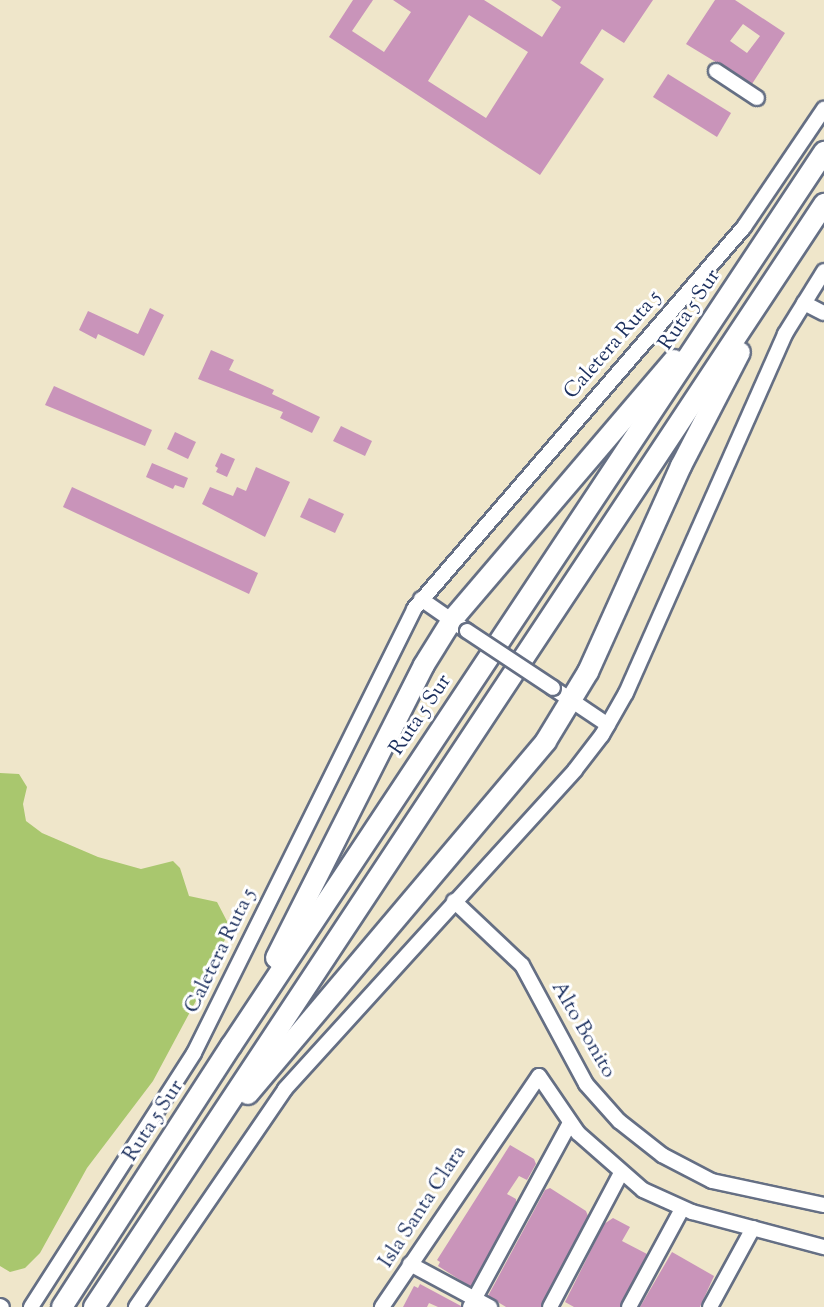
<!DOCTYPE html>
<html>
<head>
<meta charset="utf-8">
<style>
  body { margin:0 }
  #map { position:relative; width:824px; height:1307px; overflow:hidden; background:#efe6ca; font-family:"Sorts Mill Goudy",serif }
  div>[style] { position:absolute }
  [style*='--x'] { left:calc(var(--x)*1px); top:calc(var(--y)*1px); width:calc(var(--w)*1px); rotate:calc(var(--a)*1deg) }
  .green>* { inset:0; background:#a9c76e }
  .building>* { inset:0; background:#c994ba }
  .roads { filter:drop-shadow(2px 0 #656f84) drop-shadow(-2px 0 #656f84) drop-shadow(0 2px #656f84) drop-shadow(0 -2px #656f84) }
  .minor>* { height:14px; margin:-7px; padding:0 7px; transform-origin:7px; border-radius:7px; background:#fff }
  .highway>* { height:20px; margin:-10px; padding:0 10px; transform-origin:10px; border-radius:10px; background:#fff }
  .bridges { filter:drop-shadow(2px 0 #656f84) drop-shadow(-2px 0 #656f84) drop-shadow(0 2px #656f84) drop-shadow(0 -2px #656f84) }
  .minor-bridge>* { height:14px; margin:-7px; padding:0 7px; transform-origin:7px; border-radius:7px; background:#fff }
  span { translate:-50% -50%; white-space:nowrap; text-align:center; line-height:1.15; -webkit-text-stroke:6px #fff; paint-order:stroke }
  .street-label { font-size:21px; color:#1b2f5e }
</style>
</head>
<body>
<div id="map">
  <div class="green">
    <div style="clip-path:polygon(0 773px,19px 774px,27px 787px,23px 804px,26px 821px,42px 833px,98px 857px,141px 869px,173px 861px,180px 868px,189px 896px,217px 902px,230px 927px,213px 969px,153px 1081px,87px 1168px,40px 1253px,25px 1268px,10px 1272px,0 1266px)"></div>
  </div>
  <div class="building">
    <div style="clip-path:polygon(evenodd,353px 0,373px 0,352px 31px,384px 52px,411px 12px,393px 0,484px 0,542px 37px,561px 7px,551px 0,653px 0,624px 43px,602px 29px,580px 63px,604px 79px,540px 175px,329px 37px,353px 0,469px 15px,528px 52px,486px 118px,428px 81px,469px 15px)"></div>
    <div style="clip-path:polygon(evenodd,715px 0,735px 0,785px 33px,752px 84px,686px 44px,715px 0,743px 24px,760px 36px,747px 53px,730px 41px,743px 24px)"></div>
    <div style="clip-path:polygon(668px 74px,731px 113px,717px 137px,653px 97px)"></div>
    <div style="clip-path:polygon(150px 308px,164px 315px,144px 356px,98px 334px,96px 339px,79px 330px,88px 311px,138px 334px)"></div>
    <div style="clip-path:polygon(211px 350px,234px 360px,229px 370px,274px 390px,272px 394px,320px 417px,312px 433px,280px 418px,283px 412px,198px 379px)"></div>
    <div style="clip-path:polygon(54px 386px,152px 430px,145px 446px,45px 405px)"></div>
    <div style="clip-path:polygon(341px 426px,372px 441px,365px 456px,333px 441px)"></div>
    <div style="clip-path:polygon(175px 432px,196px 442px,188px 459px,167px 449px)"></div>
    <div style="clip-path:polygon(221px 453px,235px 459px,227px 477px,216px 472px,218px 468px,215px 466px)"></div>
    <div style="clip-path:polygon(152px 463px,188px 478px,184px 488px,175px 485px,173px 489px,146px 477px)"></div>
    <div style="clip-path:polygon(256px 467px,290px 482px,265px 537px,202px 504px,210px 487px,233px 496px,237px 487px,246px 491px)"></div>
    <div style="clip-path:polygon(72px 487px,258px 573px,249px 594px,63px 507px)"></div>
    <div style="clip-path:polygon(309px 498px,344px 514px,335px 533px,300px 517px)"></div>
    <div style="clip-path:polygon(510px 1145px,534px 1159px,536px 1164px,527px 1180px,519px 1176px,507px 1194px,516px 1199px,516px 1204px,471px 1287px,438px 1266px,440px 1262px,437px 1260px)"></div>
    <div style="clip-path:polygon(550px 1188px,586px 1211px,588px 1216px,541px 1307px,506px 1307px,488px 1296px,545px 1190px)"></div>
    <div style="clip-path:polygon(613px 1218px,630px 1227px,622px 1241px,647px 1254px,620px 1307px,574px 1307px,565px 1302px,604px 1224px)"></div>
    <div style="clip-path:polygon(672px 1252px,714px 1276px,700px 1307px,640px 1307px)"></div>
    <div style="clip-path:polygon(420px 1284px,461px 1306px,461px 1307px,438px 1307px,429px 1303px,427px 1307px,403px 1307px,414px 1286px,418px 1288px)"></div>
  </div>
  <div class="roads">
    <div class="minor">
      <div style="--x:716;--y:71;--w:49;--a:33.4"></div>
      <div style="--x:804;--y:303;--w:22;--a:27"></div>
      <div style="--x:421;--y:599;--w:56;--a:34.8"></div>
      <div style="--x:553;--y:688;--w:66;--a:33.9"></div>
      <div style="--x:454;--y:901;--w:93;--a:43.3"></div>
      <div style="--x:522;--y:965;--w:135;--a:61.7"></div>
      <div style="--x:586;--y:1084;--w:50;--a:48.3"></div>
      <div style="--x:619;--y:1121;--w:55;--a:38.3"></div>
      <div style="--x:662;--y:1155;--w:56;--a:27.5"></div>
      <div style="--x:712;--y:1181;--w:115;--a:12.1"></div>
      <div style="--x:410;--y:1264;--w:91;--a:28.3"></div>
      <div style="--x:0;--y:1306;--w:2;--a:27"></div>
      <div style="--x:31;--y:1307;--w:302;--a:-57.3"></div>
      <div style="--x:194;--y:1053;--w:496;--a:-63.6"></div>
      <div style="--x:414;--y:609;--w:505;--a:-49.18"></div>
      <div style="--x:744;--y:227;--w:143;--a:-55.9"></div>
      <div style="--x:136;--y:1307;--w:264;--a:-55.6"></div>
      <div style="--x:285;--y:1089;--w:431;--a:-47.7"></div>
      <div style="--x:575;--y:770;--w:44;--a:-52.4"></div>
      <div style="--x:602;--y:735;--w:48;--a:-60.3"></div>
      <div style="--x:626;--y:693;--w:393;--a:-66.1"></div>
      <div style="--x:785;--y:334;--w:74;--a:-58.2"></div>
      <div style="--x:382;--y:1307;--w:279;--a:-55.8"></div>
      <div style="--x:539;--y:1076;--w:69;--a:55.6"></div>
      <div style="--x:578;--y:1133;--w:86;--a:41.2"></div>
      <div style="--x:643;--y:1190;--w:54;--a:24.2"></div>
      <div style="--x:692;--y:1212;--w:137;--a:14.9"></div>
      <div style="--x:470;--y:1307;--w:209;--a:-61.5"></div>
      <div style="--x:550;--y:1307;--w:152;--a:-62.1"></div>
      <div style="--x:629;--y:1307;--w:111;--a:-61.6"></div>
      <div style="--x:710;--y:1307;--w:90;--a:-61.4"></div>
    </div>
    <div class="highway">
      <div style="--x:276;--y:958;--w:328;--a:-63.2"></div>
      <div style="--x:424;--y:665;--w:53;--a:-58.1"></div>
      <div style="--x:452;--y:620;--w:342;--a:-49.5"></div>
      <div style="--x:248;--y:1094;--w:462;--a:-49.8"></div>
      <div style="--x:546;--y:741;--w:81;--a:-58.7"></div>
      <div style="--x:588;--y:672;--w:226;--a:-65.7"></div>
      <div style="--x:681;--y:466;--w:128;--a:-62.6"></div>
      <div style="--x:62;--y:1307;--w:311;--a:-57.1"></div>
      <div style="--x:231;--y:1046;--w:1073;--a:-56.44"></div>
      <div style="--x:94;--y:1307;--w:1323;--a:-56.5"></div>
    </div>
  </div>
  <div class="bridges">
    <div class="minor-bridge">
      <div style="--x:467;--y:631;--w:103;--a:33.5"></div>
    </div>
  </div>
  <div class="street-label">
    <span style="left:690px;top:310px;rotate:-56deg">Ruta 5 Sur</span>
    <span style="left:613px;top:345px;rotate:-49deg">Caletera Ruta 5</span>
    <span style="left:421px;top:715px;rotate:-56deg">Ruta 5 Sur</span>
    <span style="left:221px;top:951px;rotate:-64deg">Caletera Ruta 5</span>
    <span style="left:583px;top:1030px;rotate:60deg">Alto Bonito</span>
    <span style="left:154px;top:1121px;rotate:-57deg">Ruta 5 Sur</span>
    <span style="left:423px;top:1207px;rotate:-57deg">Isla Santa Clara</span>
  </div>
</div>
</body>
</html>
